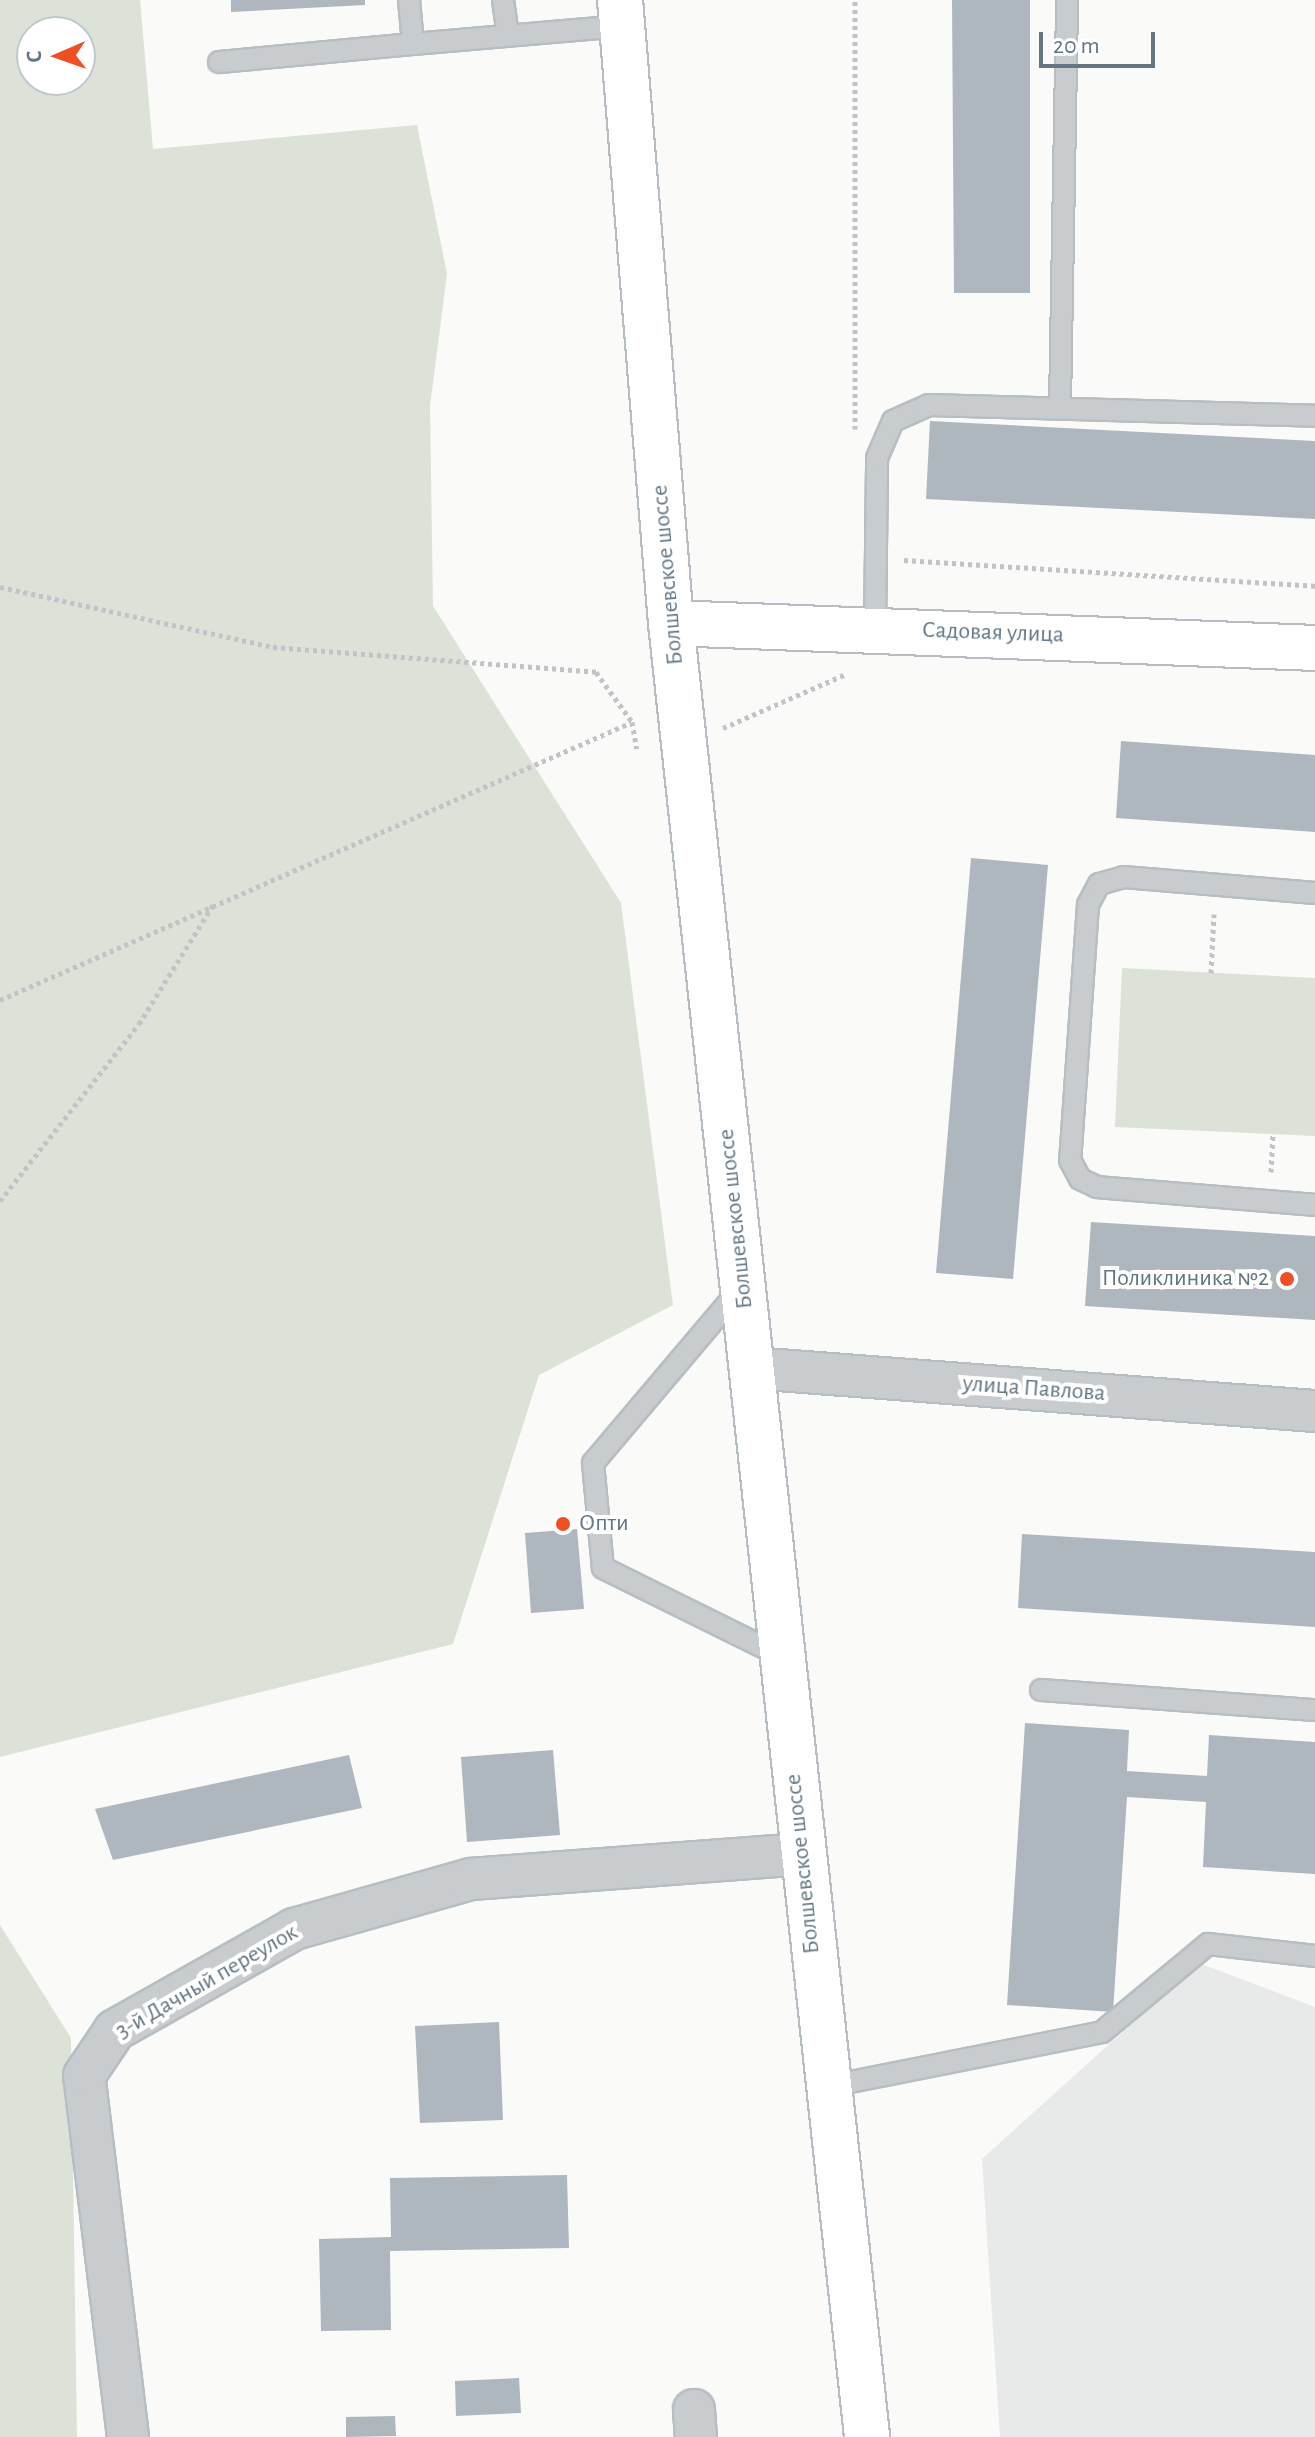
<!DOCTYPE html>
<html>
<head>
<meta charset="utf-8">
<style>
  body { margin:0 }
  #map { position:relative; width:1315px; height:2437px; overflow:hidden; background:#fafaf8; font-family:"Alegreya Sans",sans-serif }
  div>[style] { position:absolute }
  [style*='--x'] { left:calc(var(--x)*1px); top:calc(var(--y)*1px); width:calc(var(--w)*1px); rotate:calc(var(--a)*1deg) }
  .built>* { inset:0; background:#e8e9e9 }
  .green>* { inset:0; background:#dce2d8 }
  .building>* { inset:0; background:#aeb7bd }
  .path>* { height:5px; margin-top:-2.5px; transform-origin:0; background:repeating-linear-gradient(90deg,#c1c4c6 0 4px,transparent 0 8px) }
  .roads { filter:drop-shadow(2px 0 #b7bec2) drop-shadow(-2px 0 #b7bec2) drop-shadow(0 2px #b7bec2) drop-shadow(0 -2px #b7bec2) }
  .lane>* { height:20px; margin:-10px; padding:0 10px; transform-origin:10px; border-radius:10px; background:#c8cccf }
  .street>* { height:40px; margin:-20px; padding:0 20px; transform-origin:20px; border-radius:20px; background:#c8cccf }
  .secondary>* { height:44px; margin:-22px; padding:0 22px; transform-origin:22px; border-radius:22px; background:#fff }
  .dots>* { width:22px; height:22px; translate:-50% -50%; box-sizing:border-box; border:4px solid #fff; border-radius:50% }
  span { translate:-50% -50%; white-space:nowrap; text-align:center; line-height:1.15; -webkit-text-stroke:8px #fff; paint-order:stroke }
  .street-label { font-size:24px; color:#637684 }
  .poi-label { font-size:24px; color:#637684 }
  .right { translate:-100% -50%; text-align:right }
  .left { translate:0 -50%; text-align:left }
  .north { position:absolute; left:16px; top:16px; width:80px; height:80px; box-sizing:border-box; background:#fff; border:2px solid #c1c8ce; border-radius:50%; rotate:268deg; font-size:22px; font-weight:700; line-height:32px; text-align:center; color:#637684 }
  .north::after { content:''; display:block; margin:auto; width:28px; height:36px; background:#ee4f24; clip-path:polygon(50% 0,100% 100%,50% 72%,0 100%) }
  .scale { position:absolute; left:1039px; top:32px; width:116px; height:36px; box-sizing:border-box; border:4px solid #637684; border-top:0; padding-left:10px; font-size:24px; line-height:28px; white-space:nowrap; color:#637684; -webkit-text-stroke:6px #fff; paint-order:stroke }
</style>
</head>
<body>
<div id="map">
  <div class="built">
    <div style="clip-path:polygon(1199px 1963px,1315px 2007px,1315px 2437px,1000px 2437px,982px 2159px)"></div>
  </div>
  <div class="green">
    <div style="clip-path:polygon(evenodd,0 0,140px 0,153px 149px,417px 125px,447px 274px,430px 406px,433px 606px,621px 903px,673px 1305px,539px 1375px,453px 1644px,0 1757px,0 0,80px 32px,80px 80px,32px 80px,32px 32px,80px 32px)"></div>
    <div style="clip-path:polygon(1122px 968px,1315px 978px,1315px 1136px,1115px 1127px)"></div>
    <div style="clip-path:polygon(0 1925px,71px 2038px,77px 2437px,0 2437px)"></div>
  </div>
  <div class="building">
    <div style="clip-path:polygon(231px 0,365px 0,365px 5px,231px 12px)"></div>
    <div style="clip-path:polygon(952px 0,1030px 0,1030px 293px,954px 293px)"></div>
    <div style="clip-path:polygon(930px 421px,1315px 441px,1315px 519px,926px 499px)"></div>
    <div style="clip-path:polygon(1121px 741px,1315px 755px,1315px 832px,1116px 818px)"></div>
    <div style="clip-path:polygon(971px 858px,1048px 865px,1013px 1279px,936px 1273px)"></div>
    <div style="clip-path:polygon(1091px 1222px,1315px 1236px,1315px 1320px,1085px 1306px)"></div>
    <div style="clip-path:polygon(577px 1529px,584px 1609px,531px 1613px,525px 1533px)"></div>
    <div style="clip-path:polygon(1022px 1534px,1315px 1552px,1315px 1627px,1018px 1608px)"></div>
    <div style="clip-path:polygon(1025px 1723px,1129px 1730px,1127px 1771px,1207px 1776px,1209px 1735px,1315px 1742px,1315px 1874px,1203px 1867px,1206px 1802px,1127px 1797px,1113px 2012px,1007px 2005px)"></div>
    <div style="clip-path:polygon(553px 1750px,560px 1835px,467px 1842px,461px 1757px)"></div>
    <div style="clip-path:polygon(349px 1755px,362px 1808px,113px 1860px,95px 1809px)"></div>
    <div style="clip-path:polygon(499px 2022px,503px 2120px,420px 2123px,415px 2026px)"></div>
    <div style="clip-path:polygon(567px 2175px,569px 2248px,390px 2251px,391px 2330px,321px 2331px,319px 2239px,391px 2237px,390px 2178px)"></div>
    <div style="clip-path:polygon(519px 2378px,521px 2413px,456px 2416px,455px 2381px)"></div>
    <div style="clip-path:polygon(395px 2416px,396px 2436px,346px 2437px,346px 2417px)"></div>
  </div>
  <div class="path">
    <div style="--x:855;--y:429;--w:429;--a:-90"></div>
    <div style="--x:904;--y:560;--w:412;--a:3.6"></div>
    <div style="--x:0;--y:587;--w:280;--a:12.4"></div>
    <div style="--x:273;--y:647;--w:324;--a:4.4"></div>
    <div style="--x:596;--y:672;--w:62;--a:54.2"></div>
    <div style="--x:723;--y:728;--w:134;--a:-23.7"></div>
    <div style="--x:1211;--y:973;--w:59;--a:-87.1"></div>
    <div style="--x:0;--y:1000;--w:690;--a:-23.74"></div>
    <div style="--x:632;--y:722;--w:27;--a:80"></div>
    <div style="--x:1271;--y:1172;--w:38;--a:-87"></div>
    <div style="--x:0;--y:1201;--w:225;--a:-51.9"></div>
    <div style="--x:139;--y:1024;--w:140;--a:-58.1"></div>
  </div>
  <div class="roads">
    <div class="lane">
      <div style="--x:409;--y:0;--w:44;--a:84.8"></div>
      <div style="--x:413;--y:44;--w:210;--a:-4.9"></div>
      <div style="--x:503;--y:0;--w:36;--a:82"></div>
      <div style="--x:219;--y:62;--w:195;--a:-5.3"></div>
      <div style="--x:1060;--y:406;--w:406;--a:-89"></div>
      <div style="--x:875;--y:630;--w:172;--a:-89.3"></div>
      <div style="--x:877;--y:458;--w:40;--a:-66.6"></div>
      <div style="--x:893;--y:421;--w:39;--a:-24"></div>
      <div style="--x:929;--y:405;--w:386;--a:1.6"></div>
      <div style="--x:1315;--y:893;--w:192;--a:-175.2"></div>
      <div style="--x:1124;--y:877;--w:26;--a:164"></div>
      <div style="--x:1099;--y:884;--w:24;--a:118"></div>
      <div style="--x:1088;--y:905;--w:256;--a:94"></div>
      <div style="--x:1070;--y:1160;--w:21;--a:62"></div>
      <div style="--x:1080;--y:1179;--w:19;--a:25"></div>
      <div style="--x:1097;--y:1187;--w:219;--a:4.7"></div>
      <div style="--x:741;--y:1288;--w:229;--a:130.2"></div>
      <div style="--x:593;--y:1463;--w:105;--a:84.6"></div>
      <div style="--x:603;--y:1568;--w:199;--a:26.3"></div>
      <div style="--x:1041;--y:1690;--w:275;--a:4.2"></div>
      <div style="--x:825;--y:2087;--w:282;--a:-11.2"></div>
      <div style="--x:1102;--y:2032;--w:138;--a:-39.7"></div>
      <div style="--x:1208;--y:1944;--w:108;--a:6.4"></div>
    </div>
    <div class="street">
      <div style="--x:752;--y:1368;--w:565;--a:4.37"></div>
      <div style="--x:694;--y:2410;--w:27;--a:86"></div>
      <div style="--x:128;--y:2437;--w:364;--a:-96.9"></div>
      <div style="--x:84;--y:2076;--w:55;--a:-56"></div>
      <div style="--x:115;--y:2030;--w:206;--a:-29.4"></div>
      <div style="--x:294;--y:1929;--w:184;--a:-15.8"></div>
      <div style="--x:471;--y:1879;--w:333;--a:-4.3"></div>
    </div>
    <div class="secondary">
      <div style="--x:620;--y:0;--w:625;--a:85.32"></div>
      <div style="--x:671;--y:623;--w:1825;--a:83.83"></div>
      <div style="--x:671;--y:623;--w:644;--a:2.22"></div>
    </div>
  </div>
  <div class="dots">
    <div style="left:1287px;top:1279px;background:#ee4f24"></div>
    <div style="left:563px;top:1524px;background:#ee4f24"></div>
  </div>
  <div class="street-label">
    <span style="left:668px;top:575px;rotate:-95deg">Болшевское шоссе</span>
    <span style="left:993px;top:633px;rotate:2deg">Садовая улица</span>
    <span style="left:736px;top:1219px;rotate:-96deg">Болшевское шоссе</span>
    <span style="left:1034px;top:1389px;rotate:4deg">улица Павлова</span>
    <span style="left:803px;top:1864px;rotate:-96deg">Болшевское шоссе</span>
    <span style="left:207px;top:1982px;rotate:-30deg">3-й Дачный переулок</span>
  </div>
  <div class="poi-label">
    <span class="right" style="left:1269px;top:1279px">Поликлиника №2</span>
    <span class="left" style="left:579px;top:1524px">Опти</span>
  </div>
  <div class="north">С</div>
  <div class="scale">20 m</div>
</div>
</body>
</html>
